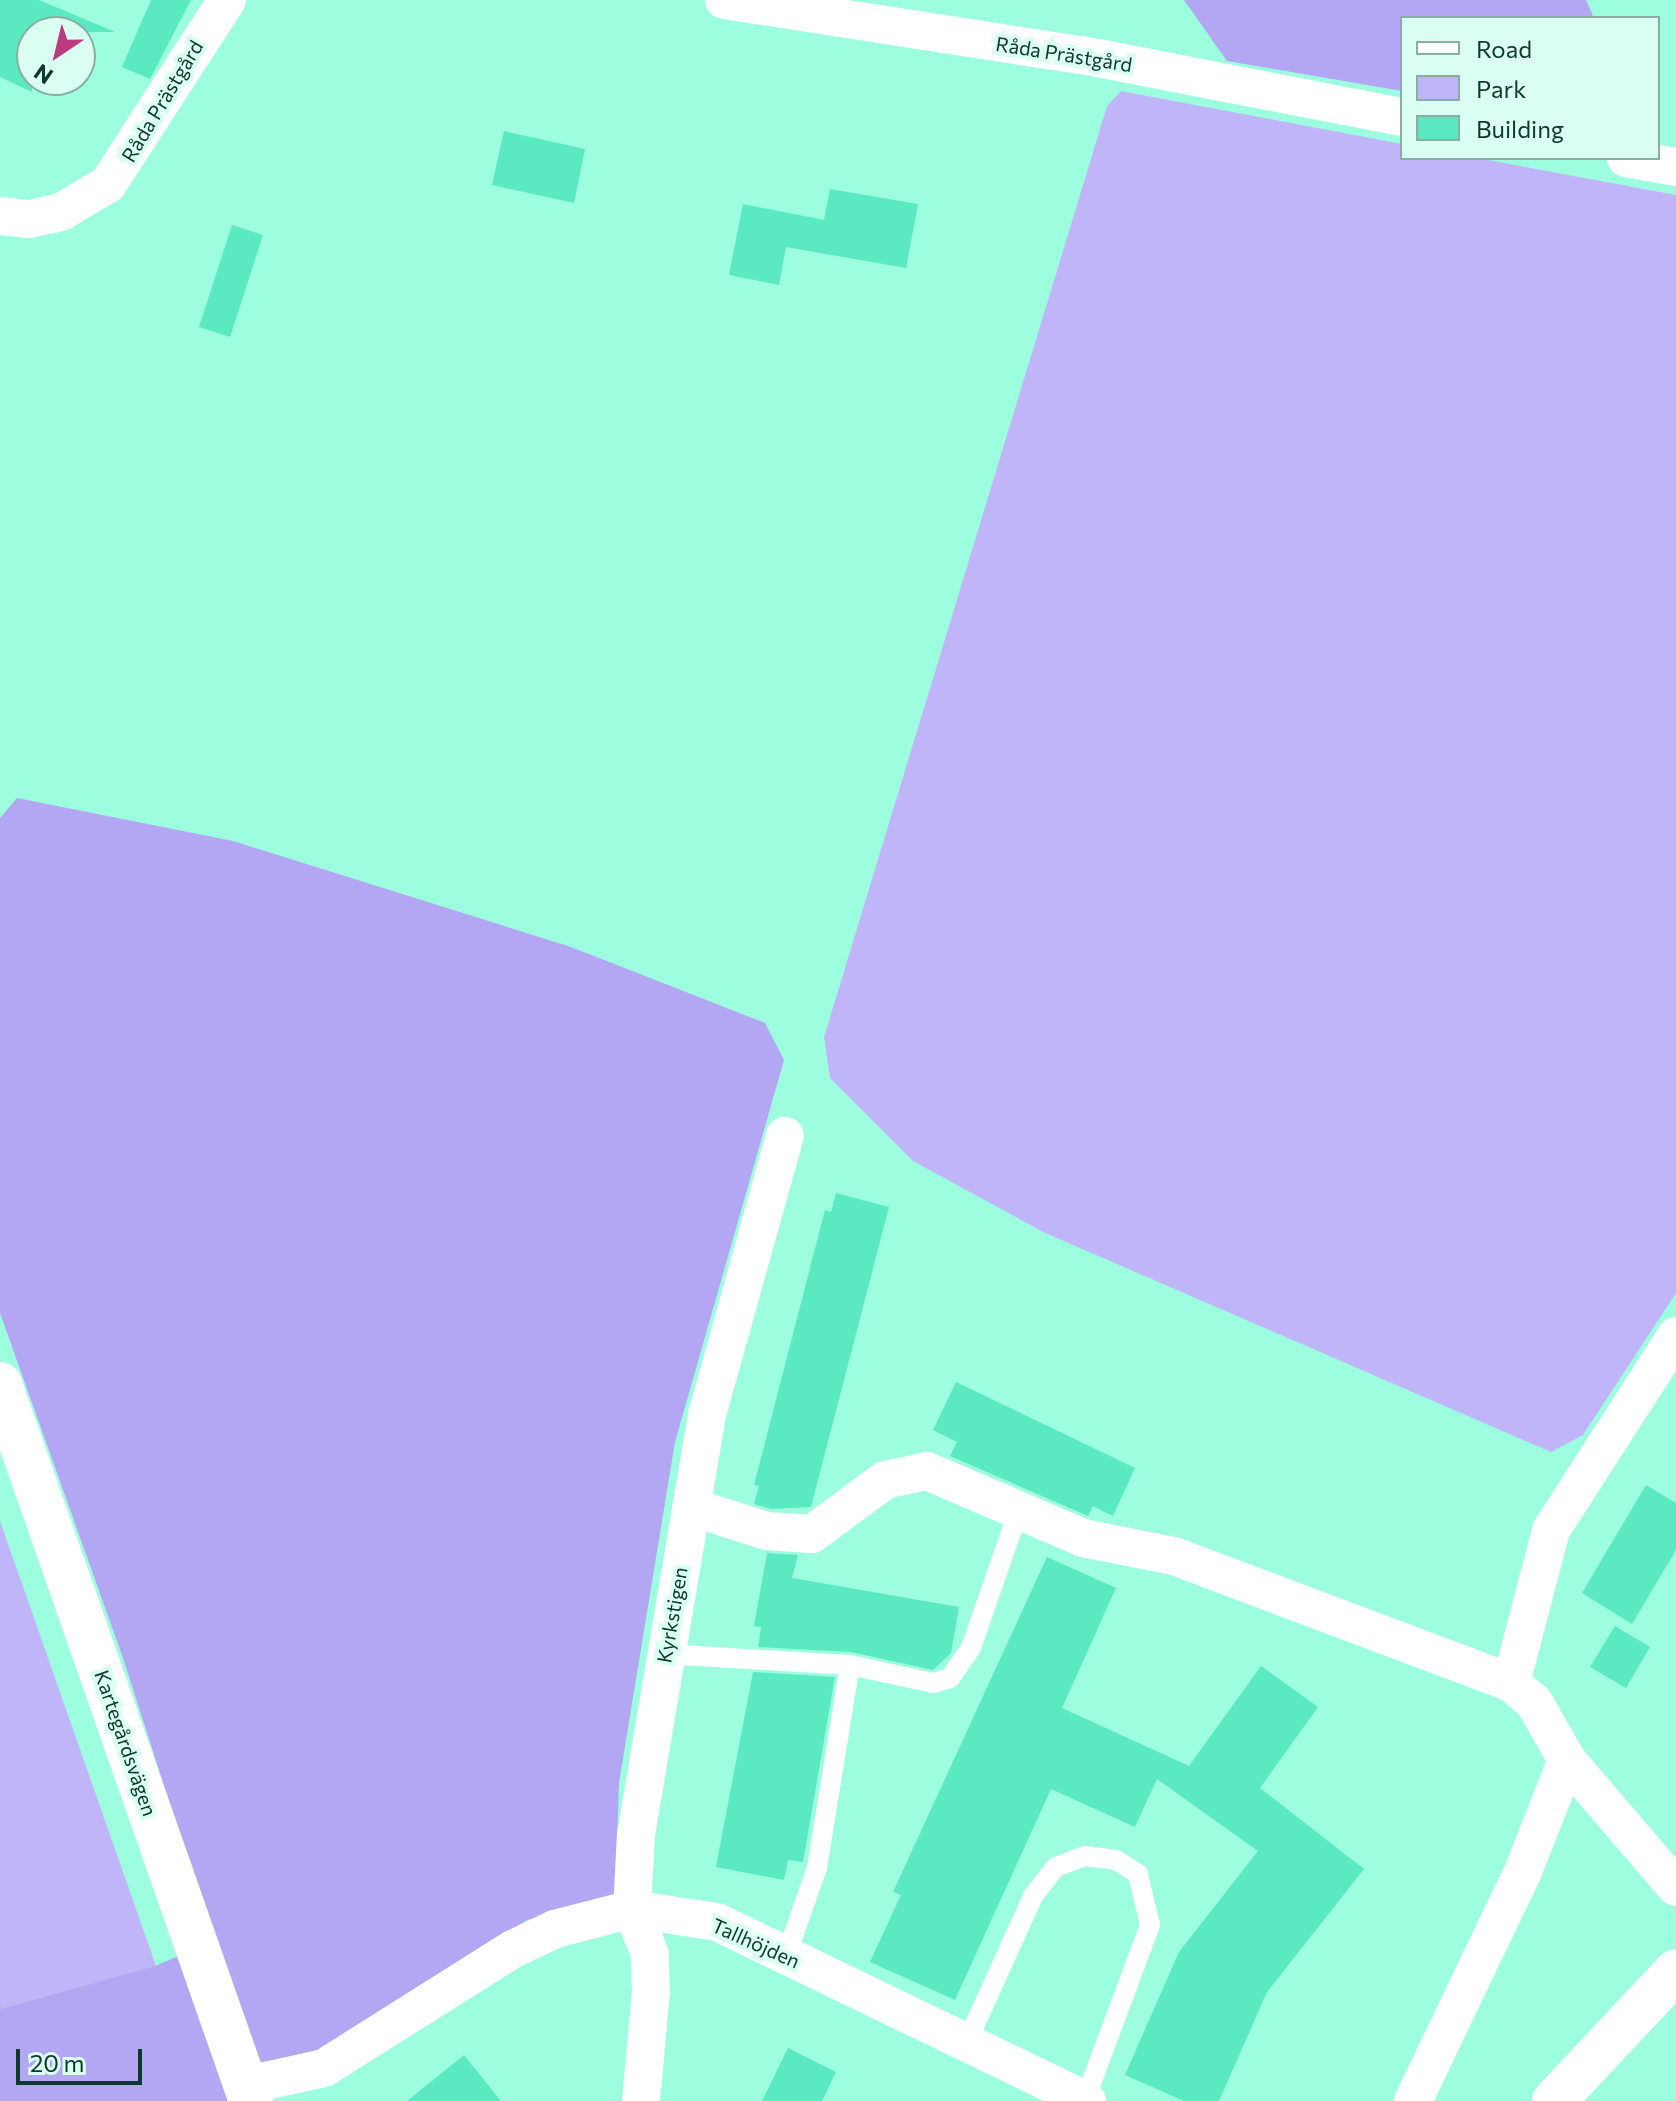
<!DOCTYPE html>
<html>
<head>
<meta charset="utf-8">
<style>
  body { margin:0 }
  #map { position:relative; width:1676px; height:2101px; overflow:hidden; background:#9dfedf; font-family:Commissioner,sans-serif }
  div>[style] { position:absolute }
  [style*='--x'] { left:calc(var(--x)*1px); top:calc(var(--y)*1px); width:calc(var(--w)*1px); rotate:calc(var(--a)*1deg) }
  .green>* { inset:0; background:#c0b5f9 }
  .forest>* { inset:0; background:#b3a6f2 }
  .building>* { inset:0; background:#5ae9c1 }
  .lane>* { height:20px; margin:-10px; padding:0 10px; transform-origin:10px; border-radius:10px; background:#fff }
  .street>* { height:38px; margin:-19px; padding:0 19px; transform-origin:19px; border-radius:19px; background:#fff }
  .secondary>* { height:44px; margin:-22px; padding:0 22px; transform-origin:22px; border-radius:22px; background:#fff }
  span { translate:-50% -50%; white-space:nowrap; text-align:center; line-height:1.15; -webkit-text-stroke:8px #dafef1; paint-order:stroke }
  .street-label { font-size:20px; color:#0d382c }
  .legend { position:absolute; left:1400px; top:16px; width:260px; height:144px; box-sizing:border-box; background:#dafef1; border:2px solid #88afa2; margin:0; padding:10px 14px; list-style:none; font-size:24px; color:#0d382c }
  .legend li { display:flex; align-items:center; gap:16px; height:40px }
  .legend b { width:40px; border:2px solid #88afa2 }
  .north { position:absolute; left:16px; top:16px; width:80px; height:80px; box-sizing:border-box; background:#dafef1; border:2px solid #88afa2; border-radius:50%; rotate:215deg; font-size:22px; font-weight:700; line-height:32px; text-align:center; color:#0d382c }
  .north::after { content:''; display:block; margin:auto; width:28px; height:36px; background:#bd3a81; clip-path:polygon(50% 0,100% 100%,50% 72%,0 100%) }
  .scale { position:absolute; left:16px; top:2049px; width:126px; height:36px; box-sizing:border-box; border:4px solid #0d382c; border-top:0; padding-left:10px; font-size:24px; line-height:28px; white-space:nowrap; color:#0d382c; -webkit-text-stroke:6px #dafef1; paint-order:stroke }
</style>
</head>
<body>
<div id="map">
  <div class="green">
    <div style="clip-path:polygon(1121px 91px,1402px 144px,1402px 158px,1477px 158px,1676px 195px,1676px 1293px,1583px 1435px,1551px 1452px,1043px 1232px,913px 1161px,830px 1078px,824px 1037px,1107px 106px)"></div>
    <div style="clip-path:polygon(0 1521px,156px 1966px,0 2009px)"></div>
  </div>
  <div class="forest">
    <div style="clip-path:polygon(1184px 0,1586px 0,1594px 18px,1402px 18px,1402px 91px,1227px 61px)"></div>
    <div style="clip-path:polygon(17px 798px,233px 841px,571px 947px,765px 1023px,784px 1060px,675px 1442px,619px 1783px,615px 1901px,527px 1920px,328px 2048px,262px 2101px,0 2101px,0 2009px,155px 1966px,214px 1941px,123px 1658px,0 1313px,0 818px)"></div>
  </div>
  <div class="building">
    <div style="clip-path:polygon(0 0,39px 0,115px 32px,32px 32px,32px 92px,0 77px)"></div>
    <div style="clip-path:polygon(151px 0,191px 0,150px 79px,122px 67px)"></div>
    <div style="clip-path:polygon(504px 131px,585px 149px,574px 203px,492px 185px)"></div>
    <div style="clip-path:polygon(830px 189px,918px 204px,906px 268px,786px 247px,779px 285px,729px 275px,743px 204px,824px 220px)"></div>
    <div style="clip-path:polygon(232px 225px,263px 235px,230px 337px,199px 327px)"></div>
    <div style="clip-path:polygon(836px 1193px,889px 1207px,811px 1507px,771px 1509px,754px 1504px,759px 1486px,754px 1485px,825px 1210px,831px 1212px)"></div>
    <div style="clip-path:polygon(956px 1382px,1135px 1468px,1113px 1516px,1093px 1506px,1088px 1516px,950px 1456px,957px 1442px,933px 1430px)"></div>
    <div style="clip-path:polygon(1646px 1485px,1676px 1503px,1676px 1550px,1632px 1624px,1582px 1593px)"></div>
    <div style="clip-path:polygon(767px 1553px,798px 1555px,792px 1578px,959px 1607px,951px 1653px,933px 1670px,851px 1652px,758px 1647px,761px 1627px,754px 1626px)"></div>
    <div style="clip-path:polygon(1047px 1557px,1116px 1588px,1062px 1708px,1189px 1766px,1261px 1666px,1318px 1707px,1260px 1788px,1364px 1869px,1267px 1992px,1219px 2101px,1184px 2101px,1125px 2075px,1179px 1952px,1258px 1851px,1157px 1779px,1135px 1827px,1051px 1789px,955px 2000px,870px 1962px,901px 1895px,893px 1892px)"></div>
    <div style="clip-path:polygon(1615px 1626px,1650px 1647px,1626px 1688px,1590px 1667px)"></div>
    <div style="clip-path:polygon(753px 1672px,835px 1677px,803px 1862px,788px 1860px,784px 1880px,716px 1867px)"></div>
    <div style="clip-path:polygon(788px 2048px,836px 2072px,822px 2101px,762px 2101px)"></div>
    <div style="clip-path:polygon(464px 2055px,501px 2101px,407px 2101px)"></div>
  </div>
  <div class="lane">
    <div style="--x:664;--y:1654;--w:186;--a:3.4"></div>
    <div style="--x:786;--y:1956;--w:93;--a:-70.6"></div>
    <div style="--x:817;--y:1868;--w:206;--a:-80.8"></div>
    <div style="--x:850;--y:1665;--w:85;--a:12.2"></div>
    <div style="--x:933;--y:1683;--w:18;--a:-16"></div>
    <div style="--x:950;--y:1678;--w:37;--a:-55"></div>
    <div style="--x:971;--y:1648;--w:147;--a:-70.9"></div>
    <div style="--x:966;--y:2044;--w:162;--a:-65.6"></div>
    <div style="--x:1033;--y:1896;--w:37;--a:-52"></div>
    <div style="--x:1056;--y:1867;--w:31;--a:-21"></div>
    <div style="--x:1085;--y:1856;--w:31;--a:7"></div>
    <div style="--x:1116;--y:1860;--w:26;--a:32"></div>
    <div style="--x:1138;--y:1874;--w:52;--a:76.8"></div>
    <div style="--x:1150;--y:1925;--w:187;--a:110.4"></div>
  </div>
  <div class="street">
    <div style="--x:724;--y:0;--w:378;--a:8.8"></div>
    <div style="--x:1098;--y:58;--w:310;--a:11"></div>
    <div style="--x:1626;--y:158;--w:51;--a:10.2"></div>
    <div style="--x:0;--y:216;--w:29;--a:6"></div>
    <div style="--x:29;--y:219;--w:33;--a:-12"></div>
    <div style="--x:61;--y:212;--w:55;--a:-30.8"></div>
    <div style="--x:108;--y:184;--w:219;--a:-57.1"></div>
    <div style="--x:691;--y:1507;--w:80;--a:17.5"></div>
    <div style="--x:767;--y:1531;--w:45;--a:3.8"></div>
    <div style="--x:812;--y:1534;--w:91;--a:-36.5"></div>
    <div style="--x:885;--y:1480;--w:43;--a:-12.1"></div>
    <div style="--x:927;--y:1471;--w:170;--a:23.2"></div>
    <div style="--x:1083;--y:1538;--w:93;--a:11.2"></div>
    <div style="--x:1174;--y:1556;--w:360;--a:20.6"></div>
    <div style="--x:1511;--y:1683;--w:30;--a:40"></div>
    <div style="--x:1534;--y:1702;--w:67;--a:60.4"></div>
    <div style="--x:1567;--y:1760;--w:167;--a:49.4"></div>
    <div style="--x:1511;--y:1683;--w:158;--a:-75.3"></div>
    <div style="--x:1551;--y:1530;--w:231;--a:-57.2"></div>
    <div style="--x:247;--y:2085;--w:79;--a:-12.4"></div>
    <div style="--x:324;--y:2068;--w:223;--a:-32.2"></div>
    <div style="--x:513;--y:1949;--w:47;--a:-25.5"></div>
    <div style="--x:555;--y:1929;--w:80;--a:-14.6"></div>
    <div style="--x:632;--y:1909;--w:86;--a:8.7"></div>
    <div style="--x:717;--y:1922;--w:411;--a:25.8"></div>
    <div style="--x:641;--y:2101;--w:109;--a:-84.8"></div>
    <div style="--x:651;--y:1992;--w:38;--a:-92"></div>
    <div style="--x:650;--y:1954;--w:48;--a:-111.8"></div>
    <div style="--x:632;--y:1909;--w:74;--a:-86.9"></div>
    <div style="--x:636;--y:1835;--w:426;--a:-80.4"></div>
    <div style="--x:707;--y:1415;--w:290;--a:-74.4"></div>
    <div style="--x:1413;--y:2101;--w:252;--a:-64.4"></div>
    <div style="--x:1522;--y:1874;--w:123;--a:-68.5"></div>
  </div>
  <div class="secondary">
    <div style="--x:0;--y:1384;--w:760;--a:70.71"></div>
    <div style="--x:1554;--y:2101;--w:178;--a:-46.8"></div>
  </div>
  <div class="street-label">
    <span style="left:1064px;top:54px;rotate:9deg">Råda Prästgård</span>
    <span style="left:162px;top:101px;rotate:-59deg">Råda Prästgård</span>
    <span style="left:672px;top:1615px;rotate:-80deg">Kyrkstigen</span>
    <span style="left:126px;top:1743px;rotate:71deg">Kartegårdsvägen</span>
    <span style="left:756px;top:1943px;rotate:24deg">Tallhöjden</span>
  </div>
  <ul class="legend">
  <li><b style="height:10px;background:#fff"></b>Road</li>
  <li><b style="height:22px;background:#c0b5f9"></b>Park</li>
  <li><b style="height:22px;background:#5ae9c1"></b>Building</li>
  </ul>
  <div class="north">N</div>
  <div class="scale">20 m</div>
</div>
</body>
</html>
